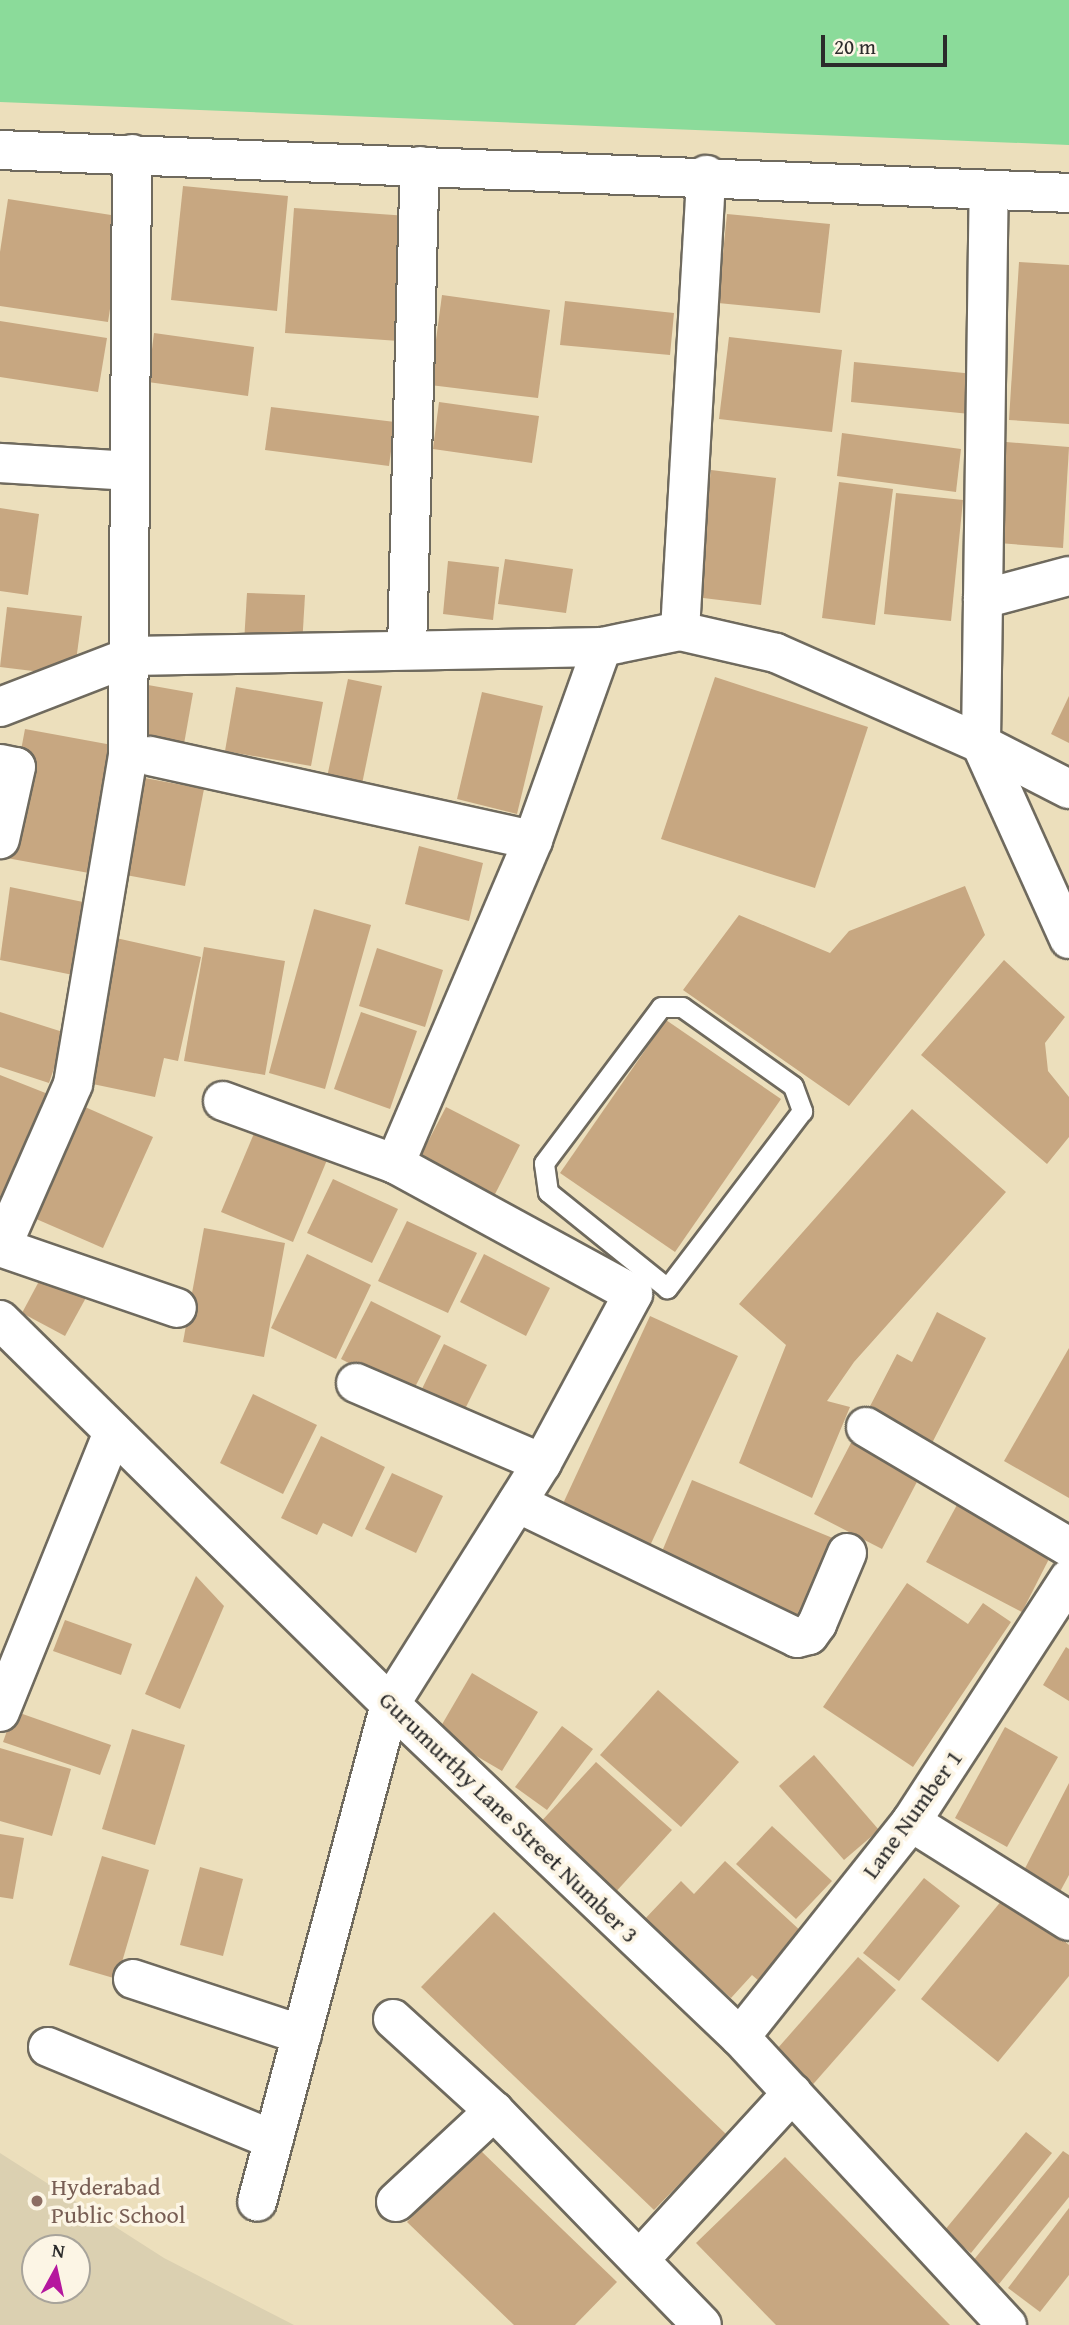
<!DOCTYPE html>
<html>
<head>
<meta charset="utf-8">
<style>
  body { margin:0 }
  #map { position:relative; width:1069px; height:2325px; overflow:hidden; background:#ecdfbc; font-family:"Gentium Book Plus",serif }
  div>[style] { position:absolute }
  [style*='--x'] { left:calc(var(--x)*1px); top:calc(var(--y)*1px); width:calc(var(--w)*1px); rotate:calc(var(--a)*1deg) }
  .built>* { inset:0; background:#dbd0b1 }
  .green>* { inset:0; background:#8bdb9a }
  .building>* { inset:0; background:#c7a781 }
  .roads { filter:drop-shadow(2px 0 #6f6a5e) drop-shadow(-2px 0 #6f6a5e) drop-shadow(0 2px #6f6a5e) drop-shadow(0 -2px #6f6a5e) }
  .lane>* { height:19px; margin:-9.5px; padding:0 9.5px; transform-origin:9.5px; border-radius:9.5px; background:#fff }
  .street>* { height:38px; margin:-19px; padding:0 19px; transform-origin:19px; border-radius:19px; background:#fff }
  .dots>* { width:19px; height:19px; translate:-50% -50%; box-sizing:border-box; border:4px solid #fcf5e5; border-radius:50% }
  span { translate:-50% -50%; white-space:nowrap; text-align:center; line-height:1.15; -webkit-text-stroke:7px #fcf5e5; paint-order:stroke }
  .street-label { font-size:24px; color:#2b2b2b }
  .education-label { font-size:24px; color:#785e54 }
  .left { translate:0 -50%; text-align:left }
  .north { position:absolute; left:21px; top:2234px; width:70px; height:70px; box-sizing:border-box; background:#fcf5e5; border:2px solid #a8a49b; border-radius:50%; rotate:8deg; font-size:19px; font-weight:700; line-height:28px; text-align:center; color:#2b2b2b }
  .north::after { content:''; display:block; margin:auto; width:24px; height:32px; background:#b5179e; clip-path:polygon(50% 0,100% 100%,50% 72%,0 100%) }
  .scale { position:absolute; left:821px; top:35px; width:126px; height:32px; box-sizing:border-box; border:4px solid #2b2b2b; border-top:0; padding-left:9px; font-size:21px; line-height:24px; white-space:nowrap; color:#2b2b2b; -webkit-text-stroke:5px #fcf5e5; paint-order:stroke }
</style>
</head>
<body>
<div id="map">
  <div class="built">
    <div style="clip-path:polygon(evenodd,0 2153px,164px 2258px,294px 2325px,0 2325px,0 2153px,35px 2248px,77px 2248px,77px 2290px,35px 2290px,35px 2248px)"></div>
  </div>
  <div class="green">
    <div style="clip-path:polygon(0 0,1069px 0,1069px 145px,0 102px)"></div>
  </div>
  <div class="building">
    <div style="clip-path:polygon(183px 186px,288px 196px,277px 311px,171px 300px)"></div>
    <div style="clip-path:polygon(8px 199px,124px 217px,108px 322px,0 306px,0 252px)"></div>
    <div style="clip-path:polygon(294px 208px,408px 216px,399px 341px,285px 333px)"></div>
    <div style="clip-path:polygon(727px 214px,830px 224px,820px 313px,718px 303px)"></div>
    <div style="clip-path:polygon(1019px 262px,1069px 265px,1069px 424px,1009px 420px)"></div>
    <div style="clip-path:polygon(442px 295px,550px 310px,538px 398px,430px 385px)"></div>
    <div style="clip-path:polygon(565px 301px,674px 313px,670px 355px,560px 345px)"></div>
    <div style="clip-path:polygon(0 321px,107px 338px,98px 392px,0 377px)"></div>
    <div style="clip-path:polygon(154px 333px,254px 347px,248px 396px,148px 382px)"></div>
    <div style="clip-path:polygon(729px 337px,842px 350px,832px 432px,719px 419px)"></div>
    <div style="clip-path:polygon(854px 362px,974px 374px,970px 414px,851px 402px)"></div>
    <div style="clip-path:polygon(439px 402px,539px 416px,532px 463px,433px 449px)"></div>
    <div style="clip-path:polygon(271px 407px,395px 422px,389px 466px,265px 450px)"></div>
    <div style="clip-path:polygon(842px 433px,961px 449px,956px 492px,837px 476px)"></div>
    <div style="clip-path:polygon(1006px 442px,1069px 447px,1063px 548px,998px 543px)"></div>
    <div style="clip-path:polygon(711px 470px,776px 478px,761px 605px,695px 597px)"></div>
    <div style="clip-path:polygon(839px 482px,893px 489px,875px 625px,822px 618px)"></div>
    <div style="clip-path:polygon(896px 493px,963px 500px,951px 621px,884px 614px)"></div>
    <div style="clip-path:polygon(0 508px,39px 514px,28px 595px,0 591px)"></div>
    <div style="clip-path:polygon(505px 559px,573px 569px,566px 613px,498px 604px)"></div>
    <div style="clip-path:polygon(448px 561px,499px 567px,493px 620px,443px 614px)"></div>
    <div style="clip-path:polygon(247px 593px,305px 595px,302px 646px,244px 643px)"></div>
    <div style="clip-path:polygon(7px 607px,82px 616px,74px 676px,0 667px)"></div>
    <div style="clip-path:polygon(715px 677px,868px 727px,815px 888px,661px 839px)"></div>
    <div style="clip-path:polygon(348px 679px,382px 686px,361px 789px,326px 782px)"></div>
    <div style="clip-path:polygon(148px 685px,193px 693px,184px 744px,139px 736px)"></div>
    <div style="clip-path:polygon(236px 687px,323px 702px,311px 766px,225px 751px)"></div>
    <div style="clip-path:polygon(482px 692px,543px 706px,517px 814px,457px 799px)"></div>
    <div style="clip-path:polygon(1069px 696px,1069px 743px,1051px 734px)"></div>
    <div style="clip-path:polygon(25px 729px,123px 747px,100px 875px,1px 857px)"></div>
    <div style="clip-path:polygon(134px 776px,204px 789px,185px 886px,115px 873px)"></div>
    <div style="clip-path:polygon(419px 846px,483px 863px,469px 921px,405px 904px)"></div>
    <div style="clip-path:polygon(965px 886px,985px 935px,849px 1106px,683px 990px,739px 915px,830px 953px,849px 931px)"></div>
    <div style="clip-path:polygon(10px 887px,88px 903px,73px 975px,0 960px)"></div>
    <div style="clip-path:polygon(314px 909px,371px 925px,325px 1089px,269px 1073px)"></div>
    <div style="clip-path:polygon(116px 938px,201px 957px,178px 1061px,164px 1058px,155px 1097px,83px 1082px)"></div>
    <div style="clip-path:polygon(204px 947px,285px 961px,265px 1075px,184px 1061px)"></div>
    <div style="clip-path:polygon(377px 948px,443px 970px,425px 1027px,359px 1006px)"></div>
    <div style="clip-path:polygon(1004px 960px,1065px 1017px,1045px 1043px,1048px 1071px,1069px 1097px,1069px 1137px,1047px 1164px,921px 1055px)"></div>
    <div style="clip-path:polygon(0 1012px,66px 1033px,49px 1083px,0 1067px)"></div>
    <div style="clip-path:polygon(361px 1012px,417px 1031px,390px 1109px,334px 1089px)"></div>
    <div style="clip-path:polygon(666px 1020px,781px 1099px,675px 1252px,560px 1173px)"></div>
    <div style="clip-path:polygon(0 1075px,48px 1094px,0 1213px)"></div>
    <div style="clip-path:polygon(76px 1103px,153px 1137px,103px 1248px,27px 1215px)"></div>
    <div style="clip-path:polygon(446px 1107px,520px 1145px,493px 1198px,419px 1159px)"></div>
    <div style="clip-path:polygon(912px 1109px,1006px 1192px,854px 1362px,827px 1401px,850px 1407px,812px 1498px,739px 1463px,786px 1345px,739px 1304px)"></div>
    <div style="clip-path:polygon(255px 1131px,327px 1160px,293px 1242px,221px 1212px)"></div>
    <div style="clip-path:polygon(333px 1179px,398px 1209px,372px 1263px,307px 1233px)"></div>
    <div style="clip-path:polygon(407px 1221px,477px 1253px,448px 1313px,378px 1281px)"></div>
    <div style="clip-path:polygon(204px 1228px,285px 1243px,264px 1357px,183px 1342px)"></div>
    <div style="clip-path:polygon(307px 1254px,371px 1285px,336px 1359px,271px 1328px)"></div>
    <div style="clip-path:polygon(484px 1254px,550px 1288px,526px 1336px,460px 1302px)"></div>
    <div style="clip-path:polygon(45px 1270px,88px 1294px,65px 1336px,22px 1313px)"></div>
    <div style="clip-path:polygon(371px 1301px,441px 1336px,411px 1395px,341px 1359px)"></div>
    <div style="clip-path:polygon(937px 1312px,986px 1338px,930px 1447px,866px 1414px,897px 1354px,912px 1362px)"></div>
    <div style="clip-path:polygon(650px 1316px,738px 1356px,648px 1550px,560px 1510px)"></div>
    <div style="clip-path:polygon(444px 1344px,487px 1365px,461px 1417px,418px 1397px)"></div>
    <div style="clip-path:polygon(1069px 1348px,1069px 1498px,1004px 1461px)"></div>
    <div style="clip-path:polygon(253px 1394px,317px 1425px,283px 1494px,220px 1463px)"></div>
    <div style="clip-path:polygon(321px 1436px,385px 1467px,352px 1537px,323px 1523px,317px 1535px,281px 1518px)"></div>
    <div style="clip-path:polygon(852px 1441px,920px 1476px,882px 1549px,814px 1514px)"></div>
    <div style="clip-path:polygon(392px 1473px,443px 1496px,416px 1553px,365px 1529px)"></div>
    <div style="clip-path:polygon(692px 1480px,835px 1539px,801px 1620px,658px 1561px)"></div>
    <div style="clip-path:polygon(958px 1503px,1052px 1553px,1022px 1612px,926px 1562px)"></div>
    <div style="clip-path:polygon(196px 1576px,224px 1606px,180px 1709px,145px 1694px)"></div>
    <div style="clip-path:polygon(907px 1583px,968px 1624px,983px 1603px,1011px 1622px,913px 1767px,823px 1707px)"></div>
    <div style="clip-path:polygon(65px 1620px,132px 1644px,121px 1675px,53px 1651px)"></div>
    <div style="clip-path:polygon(1066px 1647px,1069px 1649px,1069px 1701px,1043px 1685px)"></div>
    <div style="clip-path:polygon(472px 1673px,538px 1712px,502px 1771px,437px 1733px)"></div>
    <div style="clip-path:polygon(658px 1690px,739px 1762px,681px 1827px,600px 1755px)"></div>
    <div style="clip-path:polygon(14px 1711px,111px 1745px,100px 1775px,3px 1742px)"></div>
    <div style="clip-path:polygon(562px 1726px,593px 1749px,547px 1810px,515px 1787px)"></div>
    <div style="clip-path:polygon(1005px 1727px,1058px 1757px,1007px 1847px,955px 1818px)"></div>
    <div style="clip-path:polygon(132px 1729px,185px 1745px,155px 1845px,102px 1829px)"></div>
    <div style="clip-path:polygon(0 1748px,71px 1769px,52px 1836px,0 1821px)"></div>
    <div style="clip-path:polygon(814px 1755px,879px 1830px,844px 1860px,779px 1786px)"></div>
    <div style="clip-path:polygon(596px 1762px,672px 1830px,613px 1895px,537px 1826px)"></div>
    <div style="clip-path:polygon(1069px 1783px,1069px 1875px,1056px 1899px,1019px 1880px)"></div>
    <div style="clip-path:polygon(772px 1826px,832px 1881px,796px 1919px,736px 1864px)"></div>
    <div style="clip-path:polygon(0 1834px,24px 1838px,13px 1899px,0 1897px)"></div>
    <div style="clip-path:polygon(102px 1856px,149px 1870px,117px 1979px,69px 1965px)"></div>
    <div style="clip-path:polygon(725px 1861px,803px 1933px,759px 1981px,752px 1975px,731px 1998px,642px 1922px,681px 1881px,694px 1894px)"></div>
    <div style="clip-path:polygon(200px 1867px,243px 1879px,223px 1956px,180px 1945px)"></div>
    <div style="clip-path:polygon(924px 1878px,960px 1906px,899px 1981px,863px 1953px)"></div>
    <div style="clip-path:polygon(1007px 1894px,1069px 1945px,1069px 1976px,998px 2062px,921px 1999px)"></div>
    <div style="clip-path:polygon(494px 1912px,727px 2135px,654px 2210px,421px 1987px)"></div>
    <div style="clip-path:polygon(858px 1957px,896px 1990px,808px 2090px,770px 2057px)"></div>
    <div style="clip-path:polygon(1026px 2132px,1052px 2153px,971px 2253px,944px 2231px)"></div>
    <div style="clip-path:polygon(479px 2149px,617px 2282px,575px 2325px,514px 2325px,407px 2222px)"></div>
    <div style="clip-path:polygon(1063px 2151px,1069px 2155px,1069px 2197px,999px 2284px,972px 2262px)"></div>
    <div style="clip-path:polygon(785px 2157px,950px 2325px,776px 2325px,696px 2243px)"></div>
    <div style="clip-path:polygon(1069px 2208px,1069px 2275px,1040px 2312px,1008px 2288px)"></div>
  </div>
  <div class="roads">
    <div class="lane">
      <div style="--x:661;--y:1007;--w:21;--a:0"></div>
      <div style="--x:682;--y:1007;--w:136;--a:35.4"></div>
      <div style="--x:793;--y:1086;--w:27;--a:70"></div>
      <div style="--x:802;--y:1111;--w:223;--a:127.3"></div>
      <div style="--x:667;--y:1288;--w:153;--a:-141.1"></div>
      <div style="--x:548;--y:1192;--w:29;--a:-98"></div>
      <div style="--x:544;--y:1163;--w:195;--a:-53.1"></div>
    </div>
    <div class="street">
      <div style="--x:0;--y:150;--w:1070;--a:2.3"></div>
      <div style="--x:0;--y:463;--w:129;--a:3.5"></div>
      <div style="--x:1069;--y:576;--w:89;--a:165"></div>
      <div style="--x:983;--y:599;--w:145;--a:90.8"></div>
      <div style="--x:981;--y:744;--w:214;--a:65.7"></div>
      <div style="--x:983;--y:599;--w:406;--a:-89.2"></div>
      <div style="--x:680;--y:631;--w:457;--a:-86.7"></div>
      <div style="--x:407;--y:649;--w:483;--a:-88.5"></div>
      <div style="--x:0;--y:707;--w:142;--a:-21.1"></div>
      <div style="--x:132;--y:656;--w:470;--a:-1.1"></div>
      <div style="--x:602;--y:647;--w:80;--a:-11.6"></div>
      <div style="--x:680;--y:631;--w:98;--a:12.9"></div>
      <div style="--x:776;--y:653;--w:224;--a:23.9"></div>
      <div style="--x:981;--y:744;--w:99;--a:27.1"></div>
      <div style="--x:150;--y:756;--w:392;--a:12.4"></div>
      <div style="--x:0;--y:764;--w:16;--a:11"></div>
      <div style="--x:16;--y:767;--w:74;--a:102.5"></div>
      <div style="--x:223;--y:1101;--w:183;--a:20.1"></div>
      <div style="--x:395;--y:1164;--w:271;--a:28.6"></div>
      <div style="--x:633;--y:1294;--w:192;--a:118.3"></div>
      <div style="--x:542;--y:1463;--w:285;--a:122.2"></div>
      <div style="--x:390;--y:1704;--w:515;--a:104.95"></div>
      <div style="--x:395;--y:1164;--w:352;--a:-66.9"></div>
      <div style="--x:533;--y:840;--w:205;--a:-70.3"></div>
      <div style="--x:2;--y:1246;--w:177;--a:-66.3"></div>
      <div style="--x:73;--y:1084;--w:332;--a:-80.5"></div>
      <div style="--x:128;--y:757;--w:603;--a:-89.62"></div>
      <div style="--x:0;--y:1247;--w:187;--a:19"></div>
      <div style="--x:0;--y:1320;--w:547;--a:44.56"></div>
      <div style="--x:390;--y:1704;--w:483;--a:43.6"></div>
      <div style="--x:740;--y:2037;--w:393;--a:47.2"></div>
      <div style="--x:356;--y:1383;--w:202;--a:23.3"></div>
      <div style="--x:866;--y:1427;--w:236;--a:30.6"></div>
      <div style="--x:517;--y:1503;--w:311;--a:25.7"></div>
      <div style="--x:797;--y:1638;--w:12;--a:-14"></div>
      <div style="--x:809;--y:1635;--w:14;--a:-54"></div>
      <div style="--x:817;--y:1624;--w:77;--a:-67.1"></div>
      <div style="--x:0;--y:1712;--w:302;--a:-68"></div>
      <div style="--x:911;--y:1822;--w:186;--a:32.1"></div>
      <div style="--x:133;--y:1979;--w:178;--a:18.3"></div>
      <div style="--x:393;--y:2019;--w:137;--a:42.3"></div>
      <div style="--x:494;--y:2111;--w:298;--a:45.8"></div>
      <div style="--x:740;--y:2037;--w:275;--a:-51.5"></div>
      <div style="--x:911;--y:1822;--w:290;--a:-57"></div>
      <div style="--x:48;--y:2047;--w:244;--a:22.4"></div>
      <div style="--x:396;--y:2202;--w:134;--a:-42.9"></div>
      <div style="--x:641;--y:2258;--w:224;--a:-47.5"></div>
    </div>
  </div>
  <div class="dots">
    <div style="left:37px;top:2201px;background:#8d6e63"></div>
  </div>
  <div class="street-label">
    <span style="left:912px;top:1814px;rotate:-54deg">Lane Number 1</span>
    <span style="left:509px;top:1817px;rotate:44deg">Gurumurthy Lane Street Number 3</span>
  </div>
  <div class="education-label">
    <span class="left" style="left:51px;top:2201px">Hyderabad<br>Public School</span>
  </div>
  <div class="north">N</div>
  <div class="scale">20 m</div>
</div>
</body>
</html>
